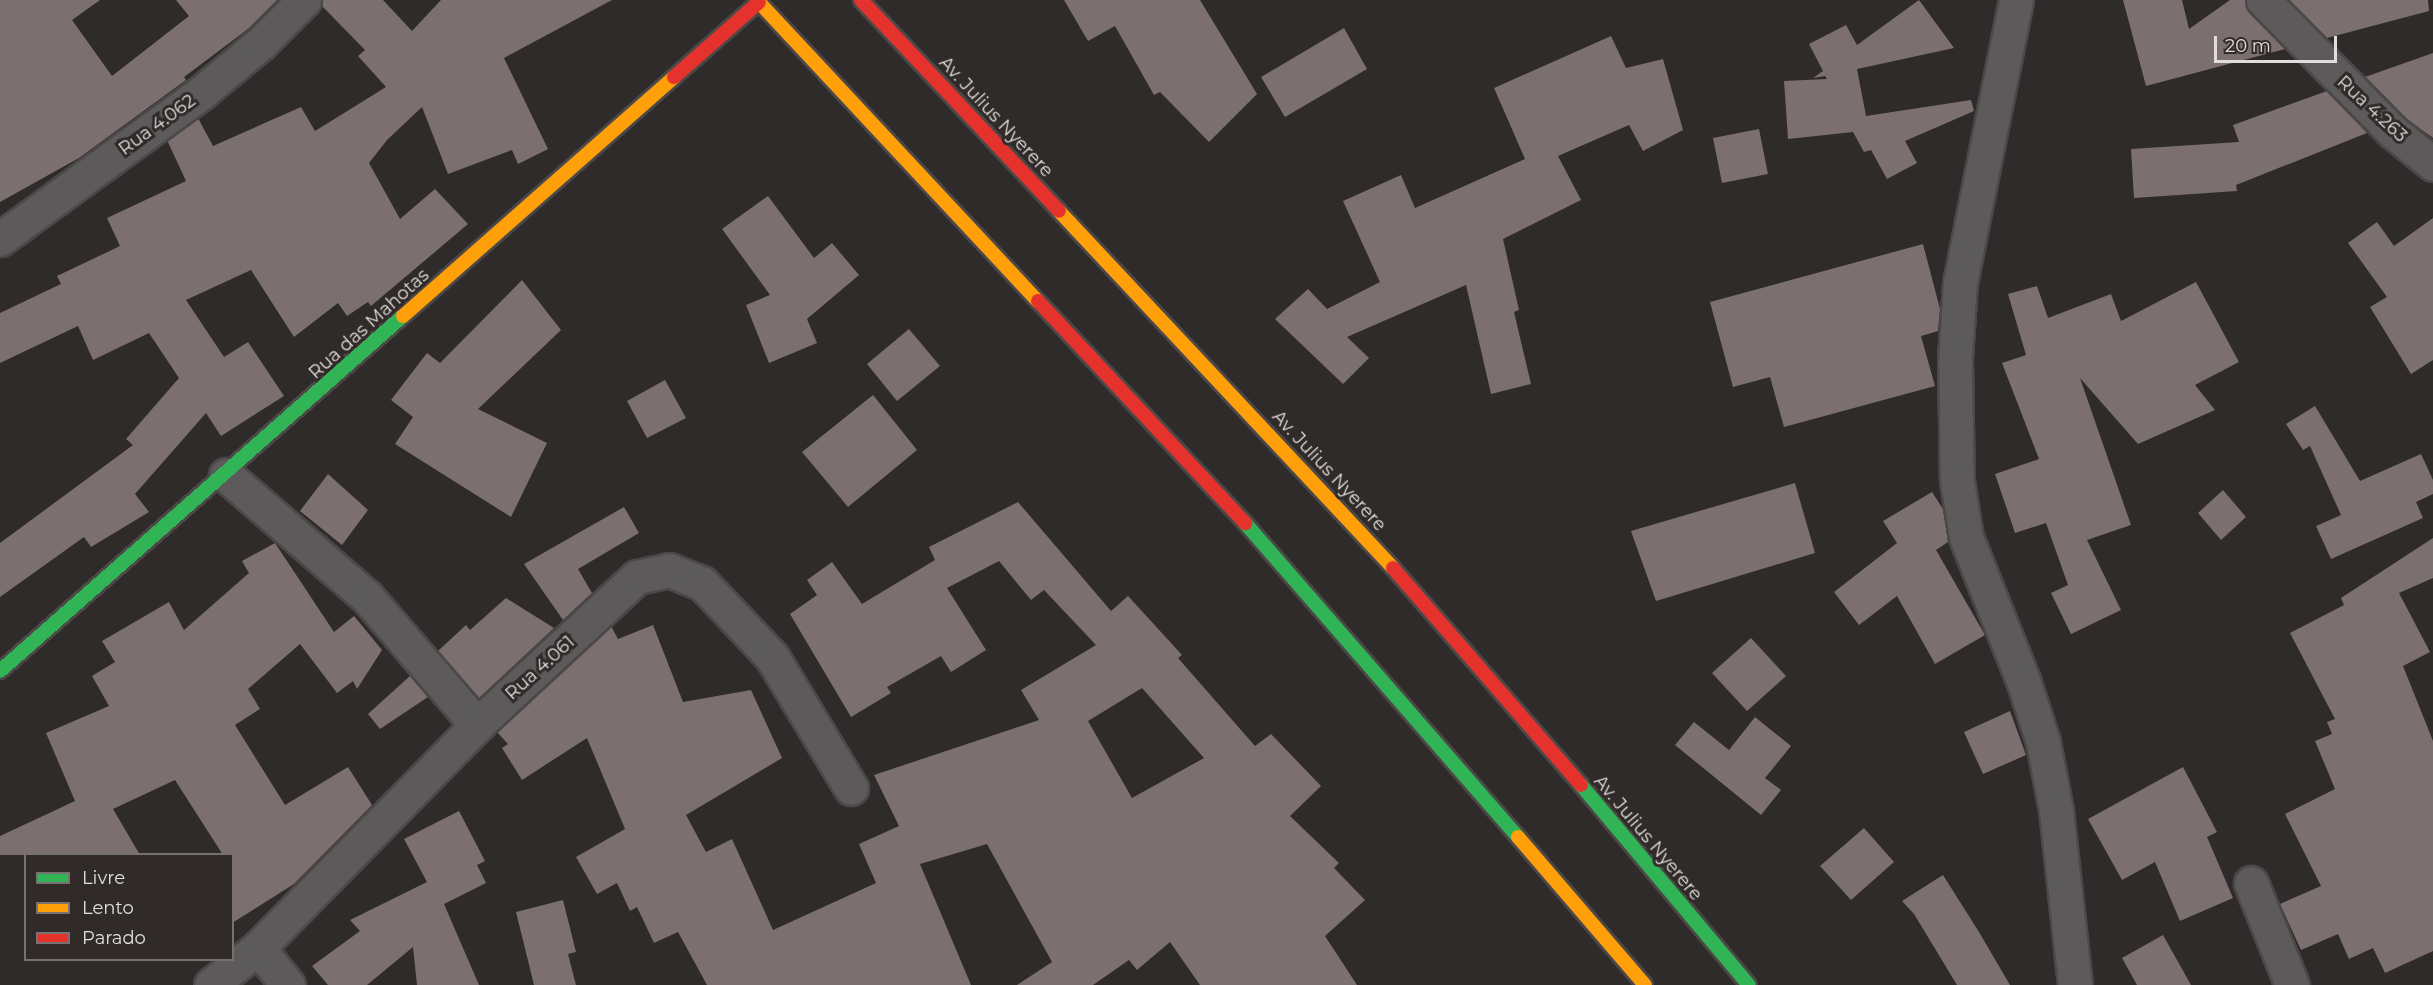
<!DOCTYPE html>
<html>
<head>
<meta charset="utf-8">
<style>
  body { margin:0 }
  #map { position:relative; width:2433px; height:985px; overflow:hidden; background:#2f2b2a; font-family:Montserrat,sans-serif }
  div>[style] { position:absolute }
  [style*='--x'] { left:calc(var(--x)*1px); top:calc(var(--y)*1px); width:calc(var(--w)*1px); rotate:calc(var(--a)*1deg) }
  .building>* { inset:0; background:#7b706f }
  .roads { filter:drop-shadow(2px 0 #4b4847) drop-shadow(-2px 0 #4b4847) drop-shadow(0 2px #4b4847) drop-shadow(0 -2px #4b4847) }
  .street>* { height:33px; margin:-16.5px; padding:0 16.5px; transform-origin:16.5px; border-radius:16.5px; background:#5c5a5a }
  .fast>* { height:14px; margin:-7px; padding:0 7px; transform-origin:7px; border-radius:7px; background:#30b455 }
  .slow>* { height:14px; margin:-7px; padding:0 7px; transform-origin:7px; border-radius:7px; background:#ff9f0a }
  .jam>* { height:14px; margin:-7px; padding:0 7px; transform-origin:7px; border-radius:7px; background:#e5322d }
  span { translate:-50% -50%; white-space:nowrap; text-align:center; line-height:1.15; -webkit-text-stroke:6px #302a29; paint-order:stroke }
  .street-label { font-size:18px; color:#e1dddc }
  .legend { position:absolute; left:24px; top:853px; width:210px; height:108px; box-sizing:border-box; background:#302a29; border:2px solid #777271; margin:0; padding:8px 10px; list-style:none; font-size:18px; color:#e1dddc }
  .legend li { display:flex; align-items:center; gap:12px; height:30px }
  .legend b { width:30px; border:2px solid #777271 }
  .scale { position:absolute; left:2214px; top:36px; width:123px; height:27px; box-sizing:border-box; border:3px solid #e1dddc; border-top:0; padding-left:8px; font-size:18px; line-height:21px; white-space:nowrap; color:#e1dddc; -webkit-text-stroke:4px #302a29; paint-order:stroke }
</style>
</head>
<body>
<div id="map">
  <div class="building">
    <div style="clip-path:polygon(0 0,100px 0,72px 20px,112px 76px,189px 16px,176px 0,277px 0,248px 29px,184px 77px,186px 80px,79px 158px,0 202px)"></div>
    <div style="clip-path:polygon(322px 0,383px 0,412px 31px,441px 0,612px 0,504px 58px,548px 149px,518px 164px,512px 150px,448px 174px,422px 107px,387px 140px,369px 163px,400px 219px,435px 189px,468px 224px,371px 306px,368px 302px,347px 316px,338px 303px,294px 337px,251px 270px,186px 300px,224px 357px,248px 342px,284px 396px,221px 436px,206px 413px,135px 494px,149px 512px,91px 547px,84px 537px,0 597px,0 543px,133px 445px,126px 439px,179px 378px,149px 333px,93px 360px,78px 326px,0 363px,0 313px,61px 284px,57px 276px,120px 246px,107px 218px,186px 181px,167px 140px,198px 118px,213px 146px,301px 107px,315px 131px,386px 87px,358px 56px,365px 50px,322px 6px)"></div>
    <div style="clip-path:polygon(1064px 0,1200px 0,1257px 94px,1209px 142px,1160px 92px,1154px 95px,1115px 26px,1088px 41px)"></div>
    <div style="clip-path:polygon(1919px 0,1954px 48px,1857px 69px,1866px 116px,1971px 100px,1974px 111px,1905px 141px,1917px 163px,1887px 179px,1871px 150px,1864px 152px,1853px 132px,1788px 139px,1784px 81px,1827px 79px,1825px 76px,1813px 78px,1823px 71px,1809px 44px,1846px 25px,1857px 45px)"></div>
    <div style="clip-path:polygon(2123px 0,2182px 0,2189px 29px,2230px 0,2245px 0,2250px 13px,2285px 49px,2146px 86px)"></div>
    <div style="clip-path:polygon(2289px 0,2428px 0,2429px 11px,2327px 38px)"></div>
    <div style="clip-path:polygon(1344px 28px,1367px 69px,1285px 117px,1261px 77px)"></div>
    <div style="clip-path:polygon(1611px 36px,1626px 68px,1663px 59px,1683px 130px,1643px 151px,1629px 125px,1558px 156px,1581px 200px,1503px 239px,1519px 310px,1514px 312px,1531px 384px,1491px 394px,1466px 285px,1347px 337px,1369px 358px,1343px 384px,1275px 319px,1308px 289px,1327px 309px,1380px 282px,1343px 201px,1401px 175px,1415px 208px,1525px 159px,1494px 88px)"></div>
    <div style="clip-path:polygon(2433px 53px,2433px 138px,2404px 117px,2365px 77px)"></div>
    <div style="clip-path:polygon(2327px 91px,2367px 133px,2236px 185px,2237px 191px,2134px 198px,2131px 149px,2239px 142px,2233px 125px)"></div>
    <div style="clip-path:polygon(1759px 129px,1768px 174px,1722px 183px,1713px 138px)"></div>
    <div style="clip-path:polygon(768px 196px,814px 258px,832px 243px,859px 275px,807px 319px,817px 343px,769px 363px,746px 305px,770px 295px,722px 229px)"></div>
    <div style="clip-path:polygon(2433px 218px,2433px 360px,2411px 374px,2370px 307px,2387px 297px,2348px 243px,2377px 222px,2394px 246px)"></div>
    <div style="clip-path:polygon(1923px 244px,1940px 309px,1938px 331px,1921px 336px,1935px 386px,1784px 427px,1770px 377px,1733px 387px,1710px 302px)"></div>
    <div style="clip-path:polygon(522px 280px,561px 330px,478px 409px,547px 443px,511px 517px,395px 444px,413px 417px,391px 400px,427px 353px,440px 363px)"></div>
    <div style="clip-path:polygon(2196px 282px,2239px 362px,2195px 385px,2215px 410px,2138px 444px,2080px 378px,2131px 525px,2087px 540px,2121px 610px,2071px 634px,2051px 593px,2068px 585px,2046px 523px,2015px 533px,1995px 474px,2039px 459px,2002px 363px,2026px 355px,2008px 294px,2037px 286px,2048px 318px,2111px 294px,2121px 321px)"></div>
    <div style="clip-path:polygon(909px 329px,940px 366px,897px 401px,867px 364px)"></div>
    <div style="clip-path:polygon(665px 380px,686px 418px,647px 438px,627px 401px)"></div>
    <div style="clip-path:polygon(873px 395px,917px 450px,848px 507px,802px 452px)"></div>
    <div style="clip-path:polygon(2315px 406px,2360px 481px,2421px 454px,2433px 480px,2433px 494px,2416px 502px,2423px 518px,2331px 559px,2316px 526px,2341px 515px,2310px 446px,2303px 450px,2286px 424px)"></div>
    <div style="clip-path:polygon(328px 474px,368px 510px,342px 545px,300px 511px)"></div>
    <div style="clip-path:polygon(1795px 483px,1815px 553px,1656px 601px,1631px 531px)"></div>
    <div style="clip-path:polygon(2223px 490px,2246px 517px,2221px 540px,2198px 513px)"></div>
    <div style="clip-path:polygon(1932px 492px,1943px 509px,1948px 542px,1936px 550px,1985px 635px,1935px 664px,1897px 596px,1859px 625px,1834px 592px,1897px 543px,1883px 521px)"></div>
    <div style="clip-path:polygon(evenodd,1018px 502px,1111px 611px,1128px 596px,1182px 655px,1178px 658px,1255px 746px,1271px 734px,1321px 786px,1290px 816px,1339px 863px,1334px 868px,1365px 900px,1325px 936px,1357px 985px,1200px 985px,1170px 942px,1137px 970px,1129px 960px,1093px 985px,1017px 985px,1052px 962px,987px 844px,920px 864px,971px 985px,707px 985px,678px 932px,654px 943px,637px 907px,630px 911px,617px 883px,597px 894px,576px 857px,625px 829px,587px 738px,522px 780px,502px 748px,508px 744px,497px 732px,611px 626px,618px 639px,653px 625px,683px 702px,751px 690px,782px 758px,686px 815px,706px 852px,732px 839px,773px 930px,876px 883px,859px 844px,899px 826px,874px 775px,1039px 720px,1021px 690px,1096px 645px,1044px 590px,1031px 600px,999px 561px,947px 588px,986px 650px,951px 672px,941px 656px,887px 687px,891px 693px,851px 717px,790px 614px,817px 595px,807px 580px,832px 562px,862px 604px,935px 560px,929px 547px,1018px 502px,1142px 688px,1204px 758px,1132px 798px,1088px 721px,1142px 688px)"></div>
    <div style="clip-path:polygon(624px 507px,639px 533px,578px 569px,592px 593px,563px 620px,524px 564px)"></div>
    <div style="clip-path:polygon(2433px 538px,2433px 578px,2399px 593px,2430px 652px,2403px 666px,2433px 741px,2433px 951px,2385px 973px,2373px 948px,2349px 959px,2338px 934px,2301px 950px,2280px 904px,2321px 886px,2285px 814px,2335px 789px,2315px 741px,2332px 734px,2327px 722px,2335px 719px,2290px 633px,2344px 605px,2341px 598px)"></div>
    <div style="clip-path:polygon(275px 543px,334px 632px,354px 616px,382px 650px,357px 689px,353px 681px,337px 693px,300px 644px,248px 689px,260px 709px,235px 725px,285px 805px,348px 767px,372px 805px,294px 884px,232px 923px,232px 855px,223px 855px,175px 780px,113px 809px,140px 855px,0 855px,0 836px,75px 801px,46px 733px,109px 706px,92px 676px,115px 662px,102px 641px,169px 602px,184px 630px,249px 573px,242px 561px)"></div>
    <div style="clip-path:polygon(506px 598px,554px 628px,479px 698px,438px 651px,466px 625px,470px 630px)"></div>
    <div style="clip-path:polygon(1751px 638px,1786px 676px,1747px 711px,1712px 673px)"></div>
    <div style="clip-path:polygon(410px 676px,428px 697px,380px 729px,368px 714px)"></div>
    <div style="clip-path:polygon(2010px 711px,2026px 755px,1983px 774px,1964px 732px)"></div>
    <div style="clip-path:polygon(1755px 717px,1791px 746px,1765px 778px,1781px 790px,1761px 815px,1675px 745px,1694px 722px,1729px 750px)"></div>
    <div style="clip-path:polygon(2183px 767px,2217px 832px,2207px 837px,2233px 898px,2180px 921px,2155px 862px,2122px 880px,2088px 819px)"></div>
    <div style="clip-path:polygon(459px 811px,485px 861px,477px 865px,486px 883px,444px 904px,479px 985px,417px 985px,413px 947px,367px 985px,328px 985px,312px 966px,360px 931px,350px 920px,427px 882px,404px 839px)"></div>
    <div style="clip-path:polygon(1864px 828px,1894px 862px,1851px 900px,1820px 866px)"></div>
    <div style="clip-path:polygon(1943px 875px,1979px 932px,2010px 985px,1957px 985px,1914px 914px,1902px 901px)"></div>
    <div style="clip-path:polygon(563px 900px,576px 952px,568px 954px,576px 985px,534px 985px,516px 912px)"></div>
    <div style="clip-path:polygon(2163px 935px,2191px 985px,2137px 985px,2122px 958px)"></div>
  </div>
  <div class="roads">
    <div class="street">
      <div style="--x:2016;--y:0;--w:288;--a:101.2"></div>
      <div style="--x:1960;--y:283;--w:76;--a:93.8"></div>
      <div style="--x:1955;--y:359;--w:122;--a:89.1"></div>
      <div style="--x:1957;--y:481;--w:57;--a:80.9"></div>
      <div style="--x:1966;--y:537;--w:157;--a:68.3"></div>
      <div style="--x:2024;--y:683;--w:62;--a:72.1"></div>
      <div style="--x:2043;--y:742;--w:69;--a:79.2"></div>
      <div style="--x:2056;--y:810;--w:176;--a:83.8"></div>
      <div style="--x:2263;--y:0;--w:184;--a:45.4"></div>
      <div style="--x:2392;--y:131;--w:53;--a:38.8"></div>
      <div style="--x:0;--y:239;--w:250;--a:-36"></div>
      <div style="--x:202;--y:92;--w:77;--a:-39.7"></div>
      <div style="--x:261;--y:43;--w:61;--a:-45"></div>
      <div style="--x:226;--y:475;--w:186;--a:40.9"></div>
      <div style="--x:367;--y:597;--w:169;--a:49.3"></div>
      <div style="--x:2251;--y:883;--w:110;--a:68.1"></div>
      <div style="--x:258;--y:948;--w:48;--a:51"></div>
      <div style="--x:211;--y:985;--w:60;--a:-38.2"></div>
      <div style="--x:258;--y:948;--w:313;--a:-45.5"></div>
      <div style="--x:477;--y:725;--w:218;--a:-42.8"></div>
      <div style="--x:637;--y:577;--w:33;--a:-12"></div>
      <div style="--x:669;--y:570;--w:35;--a:22"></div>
      <div style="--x:702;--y:583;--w:102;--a:46.6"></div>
      <div style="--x:772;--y:657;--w:153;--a:58.9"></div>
    </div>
    <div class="fast">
      <div style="--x:1245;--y:523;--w:416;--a:49"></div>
      <div style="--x:0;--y:671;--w:537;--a:-41.38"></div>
      <div style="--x:1581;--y:785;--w:261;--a:50"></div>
    </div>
    <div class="slow">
      <div style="--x:757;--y:0;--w:412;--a:47"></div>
      <div style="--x:1059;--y:211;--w:489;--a:46.9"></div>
      <div style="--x:403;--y:316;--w:361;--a:-41.4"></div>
      <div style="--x:1518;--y:837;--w:195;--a:49.4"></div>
    </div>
    <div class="jam">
      <div style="--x:861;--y:0;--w:289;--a:46.8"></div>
      <div style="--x:674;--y:77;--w:113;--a:-41.4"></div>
      <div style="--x:1038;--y:301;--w:304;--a:47"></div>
      <div style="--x:1393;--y:568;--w:287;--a:49.1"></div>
    </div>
  </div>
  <div class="street-label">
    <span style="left:2372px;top:109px;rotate:43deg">Rua 4.263</span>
    <span style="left:996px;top:117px;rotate:47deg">Av. Julius Nyerere</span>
    <span style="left:157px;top:125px;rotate:-36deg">Rua 4.062</span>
    <span style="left:369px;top:324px;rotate:-42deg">Rua das Mahotas</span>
    <span style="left:1329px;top:471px;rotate:47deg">Av. Julius Nyerere</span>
    <span style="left:540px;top:668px;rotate:-42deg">Rua 4.061</span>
    <span style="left:1648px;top:838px;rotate:50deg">Av. Julius Nyerere</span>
  </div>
  <ul class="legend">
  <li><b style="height:8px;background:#30b455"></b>Livre</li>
  <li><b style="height:8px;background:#ff9f0a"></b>Lento</li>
  <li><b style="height:8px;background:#e5322d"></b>Parado</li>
  </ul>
  <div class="scale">20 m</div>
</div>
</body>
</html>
